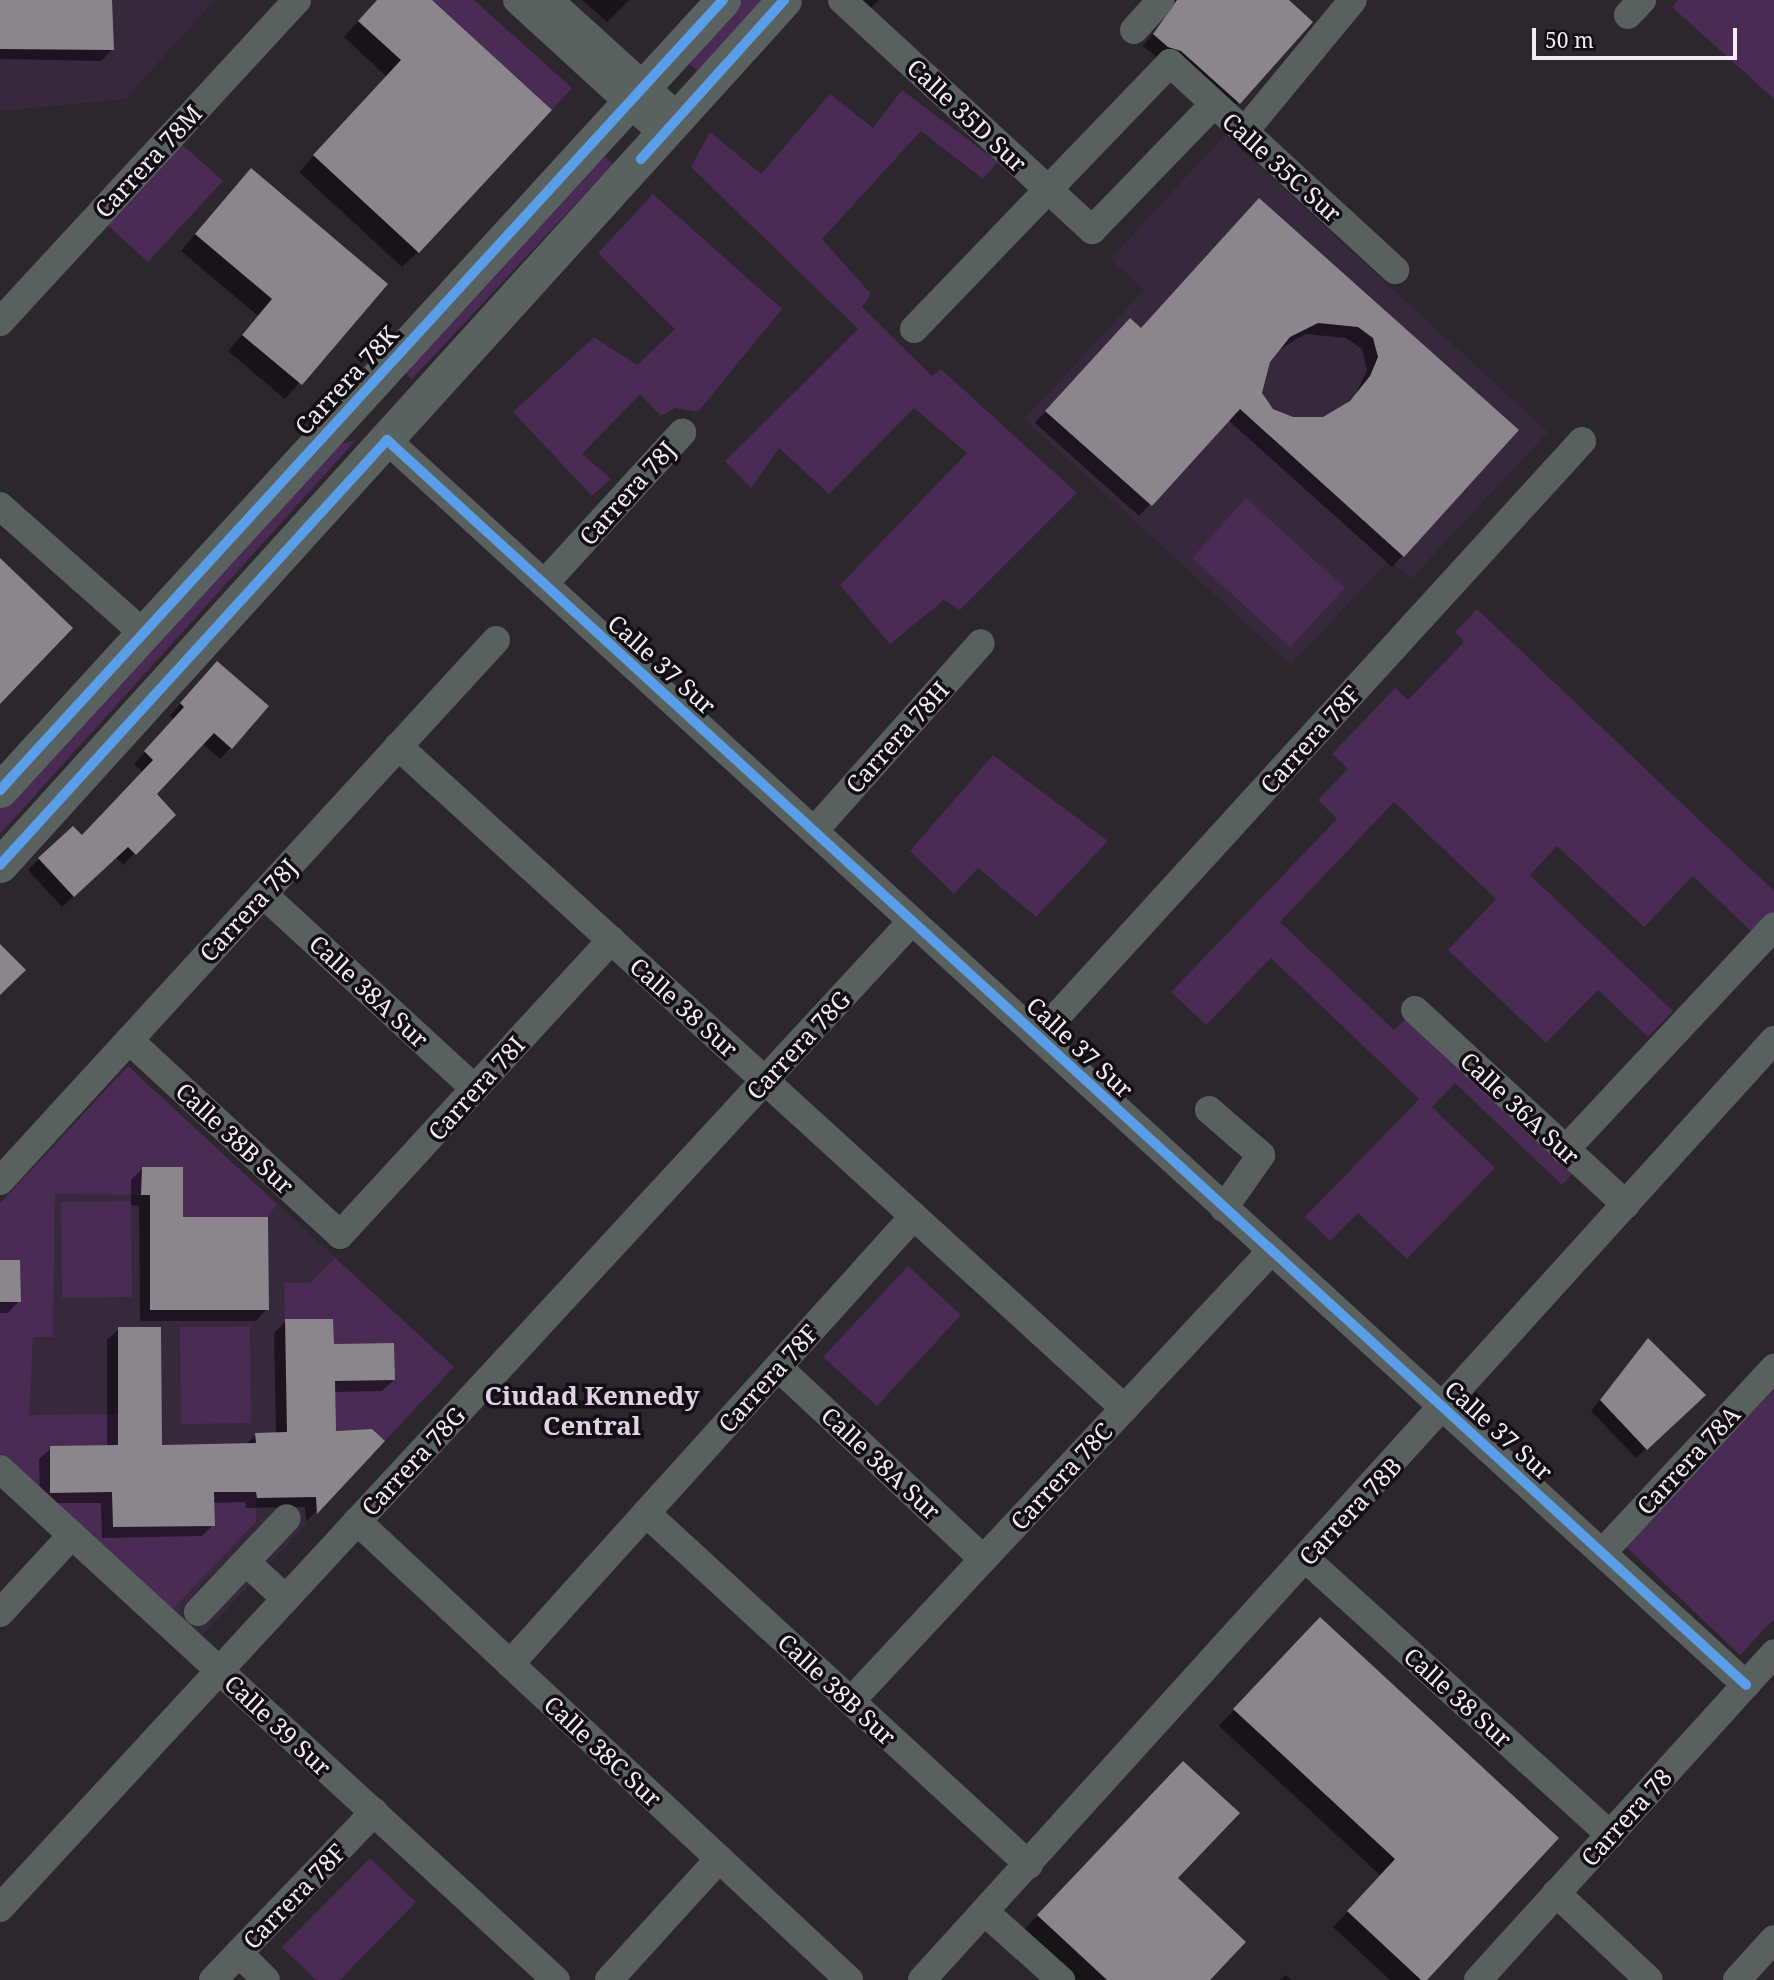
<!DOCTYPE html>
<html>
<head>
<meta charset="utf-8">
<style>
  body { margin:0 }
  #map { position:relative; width:1774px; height:1980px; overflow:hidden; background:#2c262d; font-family:"Noto Serif",serif }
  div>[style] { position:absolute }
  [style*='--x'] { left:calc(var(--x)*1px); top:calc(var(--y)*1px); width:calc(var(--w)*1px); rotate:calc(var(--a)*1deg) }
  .built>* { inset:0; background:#36293b }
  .green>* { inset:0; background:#492b54 }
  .shadow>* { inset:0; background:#0007 }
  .building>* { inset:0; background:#8b868c }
  .minor>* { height:28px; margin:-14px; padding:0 14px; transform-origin:14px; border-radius:14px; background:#59615e }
  .major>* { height:35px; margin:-17.5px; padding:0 17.5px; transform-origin:17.5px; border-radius:17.5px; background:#5a6260 }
  .cycleway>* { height:10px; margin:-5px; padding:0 5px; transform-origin:5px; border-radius:5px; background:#5a9eea }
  span { translate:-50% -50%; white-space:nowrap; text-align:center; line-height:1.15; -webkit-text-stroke:7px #120e14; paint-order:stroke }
  .street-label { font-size:24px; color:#f3ecf5 }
  .neighbourhood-label { font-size:26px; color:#e1d3e5; font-weight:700 }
  .scale { position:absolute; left:1532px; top:28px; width:205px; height:32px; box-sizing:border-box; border:4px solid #f3ecf5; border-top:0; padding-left:9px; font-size:21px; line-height:24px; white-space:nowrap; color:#f3ecf5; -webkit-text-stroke:5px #120e14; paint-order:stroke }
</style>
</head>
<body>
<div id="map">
  <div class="built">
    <div style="clip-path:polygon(0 0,215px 0,125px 99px,0 111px)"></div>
    <div style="clip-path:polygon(1225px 135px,1548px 432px,1411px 579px,1389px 560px,1291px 665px,1024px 419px,1144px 290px,1110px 259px)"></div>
    <div style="clip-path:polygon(128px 1066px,454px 1367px,200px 1638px,0 1453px,0 1203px)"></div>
  </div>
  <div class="green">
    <div style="clip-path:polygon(432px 0,474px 0,572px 88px,552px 110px)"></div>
    <div style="clip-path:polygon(738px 0,764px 0,698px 72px,684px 59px)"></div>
    <div style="clip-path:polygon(1678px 0,1774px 0,1774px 99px,1672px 7px)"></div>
    <div style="clip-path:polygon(902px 90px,998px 162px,983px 179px,921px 131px,822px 239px,871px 294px,862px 307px,932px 376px,941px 369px,1077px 493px,960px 610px,944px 600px,890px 644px,840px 585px,967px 453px,914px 408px,829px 494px,779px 448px,751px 488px,725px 461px,858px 329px,691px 167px,710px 132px,761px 174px,830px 94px,873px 128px)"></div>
    <div style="clip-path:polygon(179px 142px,223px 181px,148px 262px,105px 223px)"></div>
    <div style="clip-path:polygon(599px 151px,613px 164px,412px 379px,399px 366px)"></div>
    <div style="clip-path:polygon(653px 194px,782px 309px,698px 412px,675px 408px,661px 416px,640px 394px,582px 454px,611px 479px,592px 496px,513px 412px,594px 337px,637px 365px,675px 329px,598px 253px)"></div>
    <div style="clip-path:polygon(356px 440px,0 834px,0 802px,325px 448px)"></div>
    <div style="clip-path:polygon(1246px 498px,1345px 588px,1290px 647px,1192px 558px)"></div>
    <div style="clip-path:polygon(1477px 609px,1774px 891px,1774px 914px,1754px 934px,1693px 876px,1644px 927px,1557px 846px,1530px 875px,1673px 1011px,1648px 1037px,1598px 990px,1546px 1043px,1448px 950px,1496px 899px,1394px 802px,1280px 922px,1394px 1030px,1415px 1010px,1579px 1167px,1562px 1185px,1455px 1083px,1432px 1107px,1495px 1168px,1407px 1259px,1358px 1213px,1330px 1241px,1305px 1217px,1419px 1099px,1271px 958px,1206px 1025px,1171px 992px,1337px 819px,1318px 800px,1348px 769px,1332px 754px,1395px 688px,1408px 700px,1464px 642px,1455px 632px)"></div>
    <div style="clip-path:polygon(993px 755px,1108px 841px,1036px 917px,978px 868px,954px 894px,910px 851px)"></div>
    <div style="clip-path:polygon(128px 1066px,277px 1204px,268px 1217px,183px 1217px,183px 1167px,142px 1167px,141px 1195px,55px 1194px,53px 1337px,33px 1337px,29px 1415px,135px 1414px,135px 1445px,50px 1493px,154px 1492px,113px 1506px,113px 1527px,172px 1493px,256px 1492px,256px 1522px,171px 1611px,0 1453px,0 1304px,21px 1301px,20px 1260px,0 1260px,0 1203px)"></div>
    <div style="clip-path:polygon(131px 1201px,132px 1297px,62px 1298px,61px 1202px)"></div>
    <div style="clip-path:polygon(335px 1258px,454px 1367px,385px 1441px,372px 1429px,315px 1432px,335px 1381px,395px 1380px,394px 1343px,334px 1344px,333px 1319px,285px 1319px,284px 1283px,310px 1283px)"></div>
    <div style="clip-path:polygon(908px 1266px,961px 1315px,877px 1406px,823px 1357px)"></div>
    <div style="clip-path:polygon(250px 1326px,251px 1423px,181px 1424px,180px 1327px)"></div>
    <div style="clip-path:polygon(1774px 1389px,1774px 1619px,1740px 1655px,1624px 1545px)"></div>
    <div style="clip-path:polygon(370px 1858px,416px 1902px,340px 1980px,316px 1980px,282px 1947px)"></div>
  </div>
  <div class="shadow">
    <div style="clip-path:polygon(0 0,111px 0,112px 50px,101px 61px,0 59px)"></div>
    <div style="clip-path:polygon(378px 0,430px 0,418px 252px,402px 267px,299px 172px,387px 77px,344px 37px)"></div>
    <div style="clip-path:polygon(582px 0,629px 0,607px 22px)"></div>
    <div style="clip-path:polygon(849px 0,879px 0,865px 14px)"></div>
    <div style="clip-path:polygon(1165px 0,1270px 0,1311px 22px,1227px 114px,1143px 46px,1166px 17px)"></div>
    <div style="clip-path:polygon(236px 186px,386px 284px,285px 399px,228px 351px,258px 316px,181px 251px)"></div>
    <div style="clip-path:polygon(evenodd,1248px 211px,1516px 430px,1392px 567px,1228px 420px,1139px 516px,1035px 423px,1119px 331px,1141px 329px,1248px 211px,1305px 334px,1346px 338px,1362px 349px,1367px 370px,1354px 398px,1324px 418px,1292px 418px,1264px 404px,1261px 382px,1274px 353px,1305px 334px)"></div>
    <div style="clip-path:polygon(206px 674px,231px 747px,220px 759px,202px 743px,155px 794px,173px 815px,123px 865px,116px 857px,62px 907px,28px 870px,39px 859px,81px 837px,143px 772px,134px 764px,174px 719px,170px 716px)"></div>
    <div style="clip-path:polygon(143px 1168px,181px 1219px,267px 1309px,256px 1321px,140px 1321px,139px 1206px,131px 1205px,131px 1180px)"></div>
    <div style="clip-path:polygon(0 1262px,19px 1301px,8px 1313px,0 1313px)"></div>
    <div style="clip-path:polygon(286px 1321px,394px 1380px,382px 1391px,333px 1392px,334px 1433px,383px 1441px,306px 1522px,305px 1507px,246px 1508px,245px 1502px,213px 1503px,213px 1525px,202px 1536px,102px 1538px,101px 1503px,40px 1503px,39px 1459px,51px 1448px,107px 1447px,107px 1340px,119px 1329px,160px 1446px,245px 1445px,256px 1435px,276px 1434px,274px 1333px)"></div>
    <div style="clip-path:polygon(1639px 1351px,1694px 1405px,1636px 1458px,1591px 1411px)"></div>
    <div style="clip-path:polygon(1305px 1634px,1557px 1838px,1424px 1980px,1390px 1980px,1333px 1927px,1381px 1876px,1219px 1726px)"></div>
    <div style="clip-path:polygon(1168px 1778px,1176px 1879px,1208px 1980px,1075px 1980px,1023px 1931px)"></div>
    <div style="clip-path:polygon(1286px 1975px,1291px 1980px,1280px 1980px)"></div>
  </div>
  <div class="building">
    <div style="clip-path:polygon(0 0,112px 0,114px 50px,0 49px)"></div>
    <div style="clip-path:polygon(377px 0,432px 0,552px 110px,419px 253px,313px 155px,401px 60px,358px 21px)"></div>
    <div style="clip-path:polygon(1177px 0,1289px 0,1313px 22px,1240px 104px,1181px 51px,1168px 47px,1153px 34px)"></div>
    <div style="clip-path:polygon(251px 168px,388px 284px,302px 385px,242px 335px,272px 299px,195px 234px)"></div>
    <div style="clip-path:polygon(evenodd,1259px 198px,1519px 430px,1404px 557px,1240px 409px,1152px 506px,1045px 411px,1130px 318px,1141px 328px,1259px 198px,1318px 323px,1358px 327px,1373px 338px,1378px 357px,1370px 376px,1350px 401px,1323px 417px,1293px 417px,1273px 409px,1262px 393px,1270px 362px,1290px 337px,1318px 323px)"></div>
    <div style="clip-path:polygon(0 558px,73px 628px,0 704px)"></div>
    <div style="clip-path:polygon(217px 661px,269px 706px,232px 749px,214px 733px,157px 794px,176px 815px,136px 855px,128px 847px,74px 897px,38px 858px,73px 826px,82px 835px,153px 760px,144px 751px,184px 707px,180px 703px)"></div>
    <div style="clip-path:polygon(0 944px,26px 970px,0 995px)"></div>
    <div style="clip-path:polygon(142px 1167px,183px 1167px,183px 1217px,268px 1217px,269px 1310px,150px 1310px,150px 1195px,141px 1195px)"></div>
    <div style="clip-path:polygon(0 1260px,20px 1260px,21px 1302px,0 1302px)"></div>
    <div style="clip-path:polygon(285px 1319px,333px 1319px,334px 1344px,394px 1343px,395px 1380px,335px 1381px,336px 1431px,372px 1429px,385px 1441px,317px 1514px,316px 1497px,257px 1498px,256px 1492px,214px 1492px,215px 1526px,113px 1527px,112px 1492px,50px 1493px,50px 1446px,118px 1445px,118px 1327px,161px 1327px,162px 1445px,256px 1443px,255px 1433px,287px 1432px)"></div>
    <div style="clip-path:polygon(1648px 1338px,1706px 1395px,1647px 1450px,1600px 1400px)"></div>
    <div style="clip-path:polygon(1320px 1617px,1559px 1838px,1427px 1980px,1421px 1980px,1347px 1911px,1395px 1859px,1233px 1709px)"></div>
    <div style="clip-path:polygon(1183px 1761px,1240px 1813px,1178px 1878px,1246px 1942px,1210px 1980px,1107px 1980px,1037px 1915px)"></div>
  </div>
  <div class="minor">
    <div style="--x:517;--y:0;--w:198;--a:42.5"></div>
    <div style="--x:549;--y:0;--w:174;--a:42.2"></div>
    <div style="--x:842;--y:0;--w:340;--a:42.6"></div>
    <div style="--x:1092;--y:230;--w:175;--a:-45.9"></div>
    <div style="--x:1628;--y:15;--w:21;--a:-47"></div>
    <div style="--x:1134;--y:30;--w:40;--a:-48"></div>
    <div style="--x:1244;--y:132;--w:171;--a:-50.5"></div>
    <div style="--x:0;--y:322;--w:438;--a:-47.3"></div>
    <div style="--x:914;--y:329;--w:369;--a:-46.1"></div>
    <div style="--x:1170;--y:63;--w:306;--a:42.6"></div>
    <div style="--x:387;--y:440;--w:1843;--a:42.49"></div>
    <div style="--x:0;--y:506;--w:191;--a:41.6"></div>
    <div style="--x:544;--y:584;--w:205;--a:-47.6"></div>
    <div style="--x:398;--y:746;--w:983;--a:42.36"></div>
    <div style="--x:814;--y:831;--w:251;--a:-48.4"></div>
    <div style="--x:263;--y:894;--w:288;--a:42.6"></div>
    <div style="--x:1415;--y:1010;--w:287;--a:42.7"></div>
    <div style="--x:1038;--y:1037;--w:807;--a:-47.61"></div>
    <div style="--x:129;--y:1040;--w:287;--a:42.7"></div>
    <div style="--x:340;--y:1235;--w:401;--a:-47.4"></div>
    <div style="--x:1209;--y:1110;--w:69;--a:40.9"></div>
    <div style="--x:1261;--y:1155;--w:65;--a:124.9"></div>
    <div style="--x:1565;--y:1150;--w:306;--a:-46.9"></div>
    <div style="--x:0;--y:1181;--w:734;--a:-47.48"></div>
    <div style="--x:778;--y:1367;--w:281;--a:43.1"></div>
    <div style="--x:0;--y:1469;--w:755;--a:42.59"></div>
    <div style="--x:646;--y:1513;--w:520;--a:42.58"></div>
    <div style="--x:357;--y:1521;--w:673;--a:43.01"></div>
    <div style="--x:1602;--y:1553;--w:253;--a:-47.1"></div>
    <div style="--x:1306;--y:1559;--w:411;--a:42.2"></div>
    <div style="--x:246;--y:1562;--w:54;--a:42.8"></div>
    <div style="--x:198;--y:1612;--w:129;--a:-46.6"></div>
    <div style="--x:0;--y:1613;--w:106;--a:-47.3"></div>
    <div style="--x:510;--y:1664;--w:603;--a:-47.96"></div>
    <div style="--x:851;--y:1701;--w:616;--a:-46.97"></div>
    <div style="--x:1556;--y:1893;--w:127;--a:43.1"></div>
    <div style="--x:0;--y:1908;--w:1344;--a:-47.26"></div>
    <div style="--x:986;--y:1913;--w:101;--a:41.8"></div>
    <div style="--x:239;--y:1953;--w:38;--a:45"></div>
    <div style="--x:213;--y:1980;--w:233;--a:-46.2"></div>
    <div style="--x:609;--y:1980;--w:164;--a:-47.7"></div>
    <div style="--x:922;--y:1980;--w:1269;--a:-47.81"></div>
    <div style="--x:1478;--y:1980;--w:441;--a:-47.8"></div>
    <div style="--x:1737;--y:1980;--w:55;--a:-47.9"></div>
  </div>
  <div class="major">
    <div style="--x:0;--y:790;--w:1071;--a:-47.54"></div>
    <div style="--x:0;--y:865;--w:1167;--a:-47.81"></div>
  </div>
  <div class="cycleway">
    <div style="--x:641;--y:159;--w:214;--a:-48"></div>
    <div style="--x:0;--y:790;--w:1071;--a:-47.54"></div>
    <div style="--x:0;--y:865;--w:575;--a:-47.68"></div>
    <div style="--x:387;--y:440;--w:1843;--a:42.49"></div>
  </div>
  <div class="street-label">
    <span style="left:967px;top:115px;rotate:43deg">Calle 35D Sur</span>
    <span style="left:148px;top:161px;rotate:-47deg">Carrera 78M</span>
    <span style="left:1282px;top:167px;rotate:42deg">Calle 35C Sur</span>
    <span style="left:346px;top:380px;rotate:-47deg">Carrera 78K</span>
    <span style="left:627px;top:493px;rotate:-48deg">Carrera 78J</span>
    <span style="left:662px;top:664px;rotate:42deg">Calle 37 Sur</span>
    <span style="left:897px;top:737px;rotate:-48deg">Carrera 78H</span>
    <span style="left:1310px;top:739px;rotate:-48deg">Carrera 78F</span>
    <span style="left:248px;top:910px;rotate:-47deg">Carrera 78J</span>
    <span style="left:369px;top:991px;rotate:43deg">Calle 38A Sur</span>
    <span style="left:684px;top:1007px;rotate:42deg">Calle 38 Sur</span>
    <span style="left:798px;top:1045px;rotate:-47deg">Carrera 78G</span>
    <span style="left:1080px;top:1047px;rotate:43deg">Calle 37 Sur</span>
    <span style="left:476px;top:1088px;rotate:-48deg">Carrera 78I</span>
    <span style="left:1520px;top:1108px;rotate:43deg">Calle 36A Sur</span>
    <span style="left:235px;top:1138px;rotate:43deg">Calle 38B Sur</span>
    <span style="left:768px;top:1378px;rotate:-48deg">Carrera 78F</span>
    <span style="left:1499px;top:1430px;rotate:42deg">Calle 37 Sur</span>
    <span style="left:1688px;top:1460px;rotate:-47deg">Carrera 78A</span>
    <span style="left:413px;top:1461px;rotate:-47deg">Carrera 78G</span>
    <span style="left:881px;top:1463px;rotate:43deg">Calle 38A Sur</span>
    <span style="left:1061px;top:1476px;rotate:-47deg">Carrera 78C</span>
    <span style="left:1350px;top:1511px;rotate:-47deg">Carrera 78B</span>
    <span style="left:837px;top:1689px;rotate:43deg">Calle 38B Sur</span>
    <span style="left:1458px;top:1697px;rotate:42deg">Calle 38 Sur</span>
    <span style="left:278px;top:1725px;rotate:43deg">Calle 39 Sur</span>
    <span style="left:603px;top:1751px;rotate:43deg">Calle 38C Sur</span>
    <span style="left:1626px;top:1817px;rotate:-48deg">Carrera 78</span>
    <span style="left:294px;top:1896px;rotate:-46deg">Carrera 78F</span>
  </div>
  <div class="neighbourhood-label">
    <span style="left:592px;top:1411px">Ciudad Kennedy<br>Central</span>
  </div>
  <div class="scale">50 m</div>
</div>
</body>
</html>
